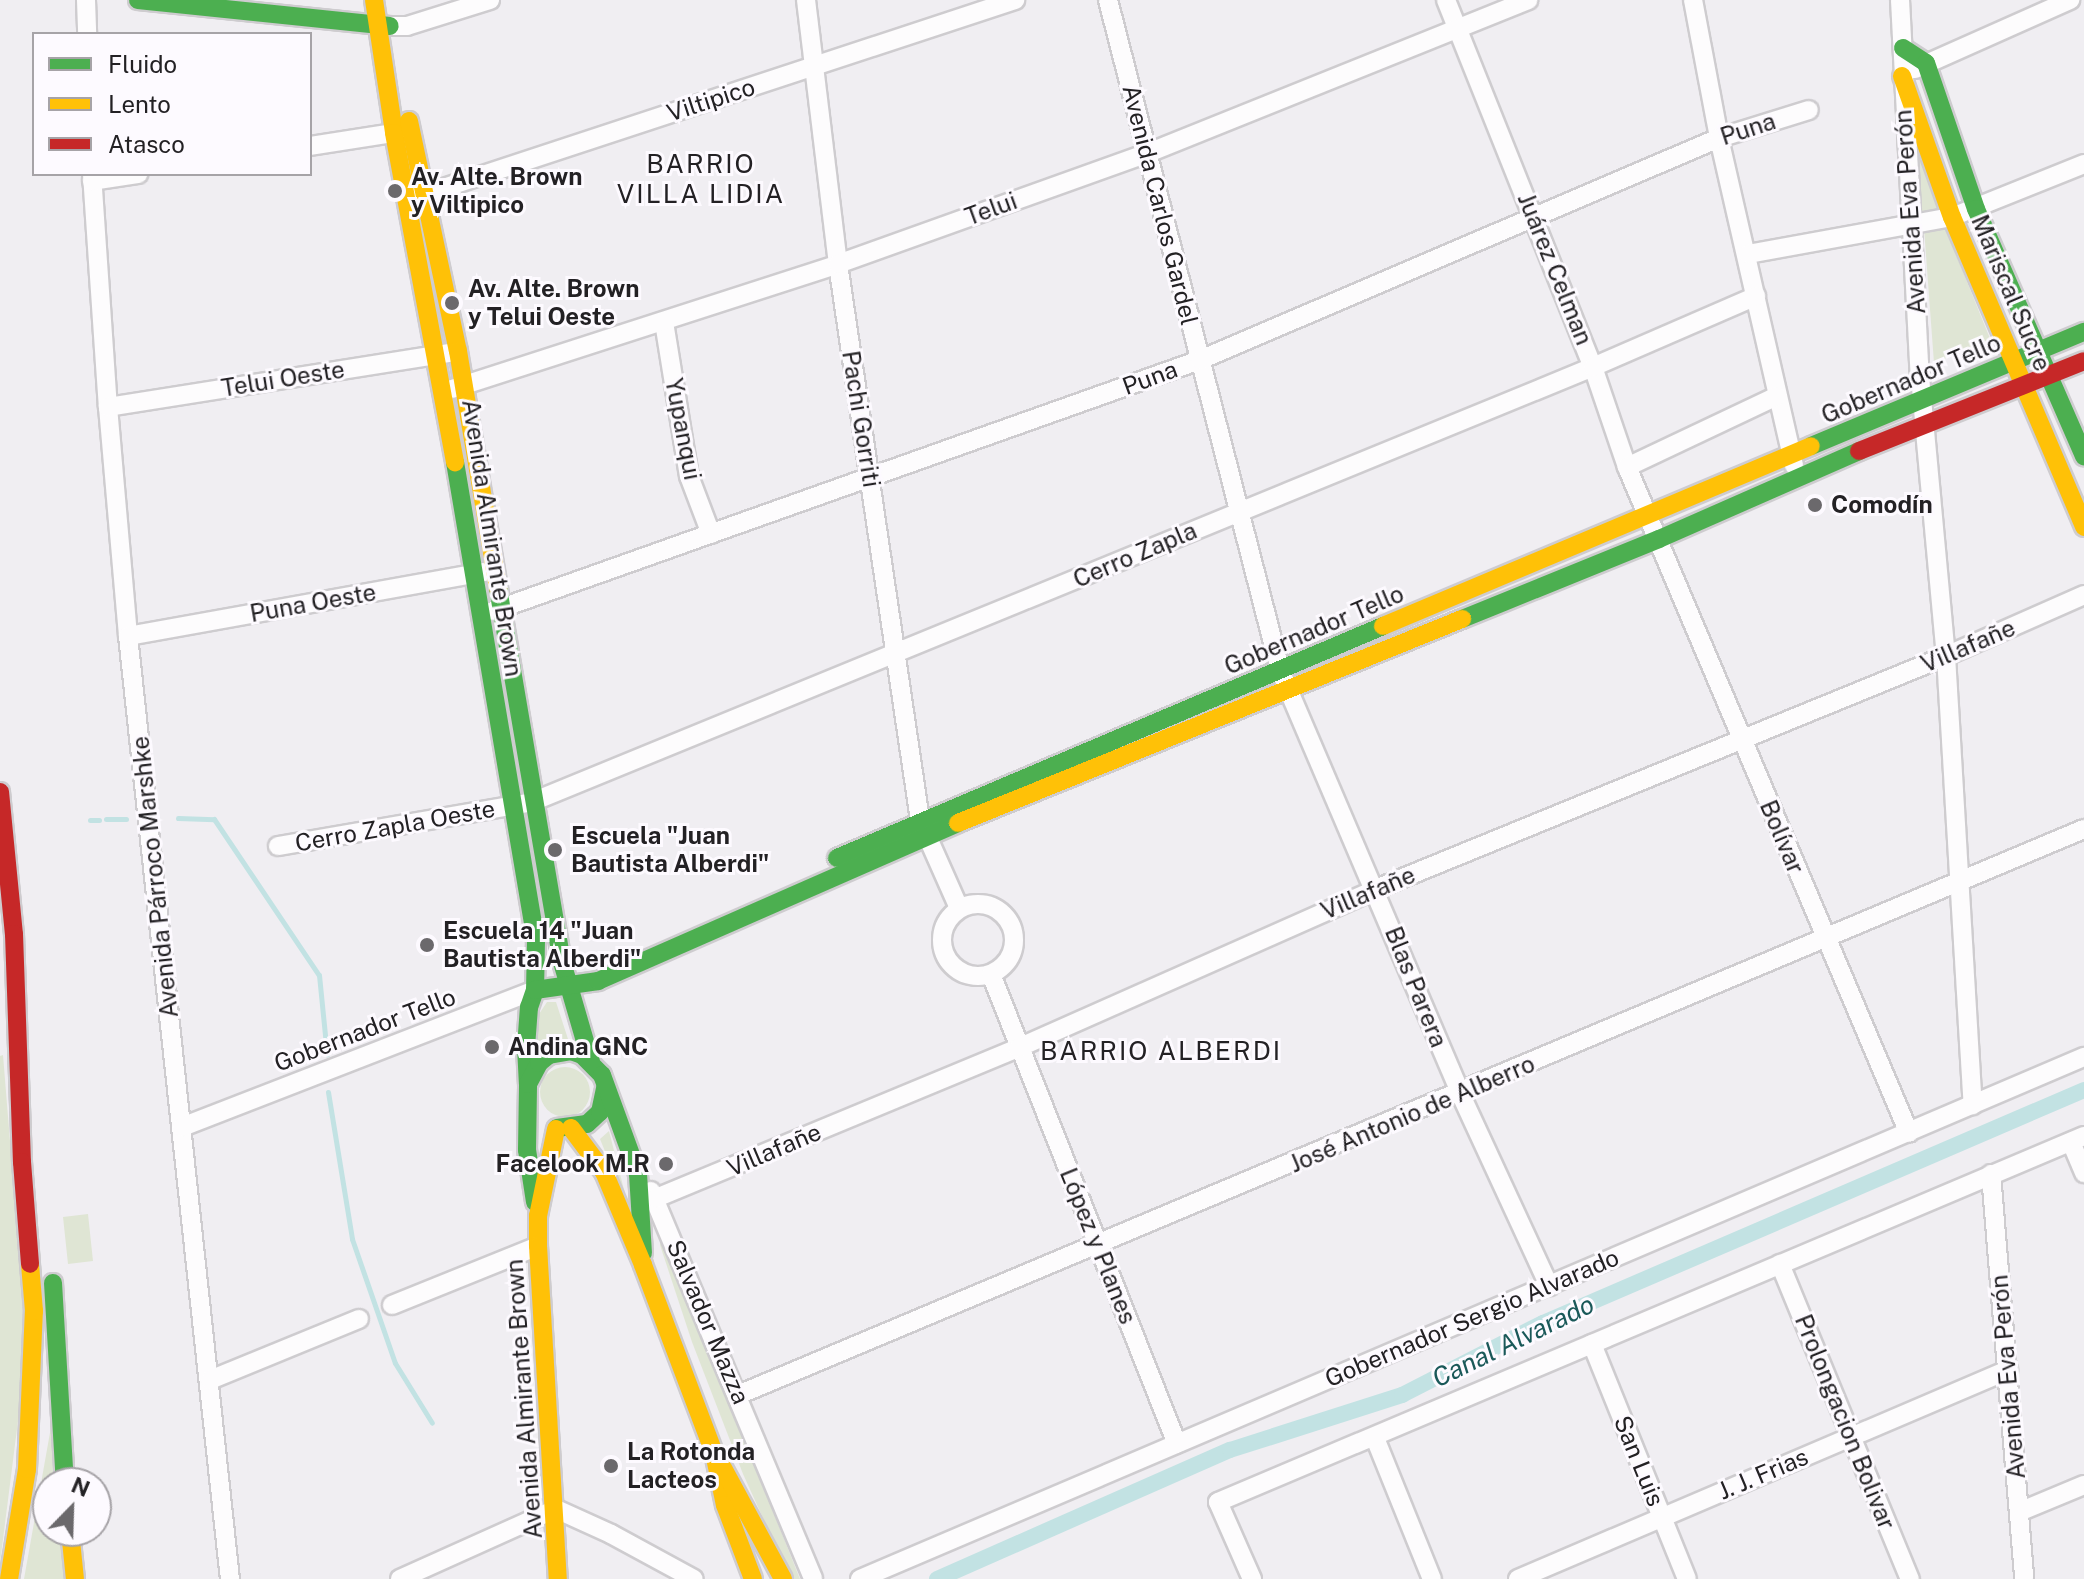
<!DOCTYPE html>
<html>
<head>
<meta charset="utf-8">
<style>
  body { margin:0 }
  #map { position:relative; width:2084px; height:1579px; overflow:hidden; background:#f0eef2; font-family:"Public Sans",sans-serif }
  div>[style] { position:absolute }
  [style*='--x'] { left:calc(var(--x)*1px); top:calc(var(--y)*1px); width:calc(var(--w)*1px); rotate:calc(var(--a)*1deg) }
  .green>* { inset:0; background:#dfe5d4 }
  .round { border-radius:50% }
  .stream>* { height:5px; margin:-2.5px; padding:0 2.5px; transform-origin:2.5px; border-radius:2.5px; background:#c2e2e3 }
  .canal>* { height:16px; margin:-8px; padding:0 8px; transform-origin:8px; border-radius:8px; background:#c2e2e3 }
  .roads { filter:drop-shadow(2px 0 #cecccf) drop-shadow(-2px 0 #cecccf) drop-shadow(0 2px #cecccf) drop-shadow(0 -2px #cecccf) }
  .street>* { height:18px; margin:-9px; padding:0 9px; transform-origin:9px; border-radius:9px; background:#fdfcfd }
  .street>.ring { margin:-9px; padding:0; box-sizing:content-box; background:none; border:18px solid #fdfcfd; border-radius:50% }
  .fast>* { height:18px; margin:-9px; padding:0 9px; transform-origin:9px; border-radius:9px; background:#4caf50 }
  .slow>* { height:18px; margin:-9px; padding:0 9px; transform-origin:9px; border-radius:9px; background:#ffc107 }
  .jam>* { height:18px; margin:-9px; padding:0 9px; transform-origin:9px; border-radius:9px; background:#c62828 }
  .dots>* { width:22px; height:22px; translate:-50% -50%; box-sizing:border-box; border:4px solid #fdfaff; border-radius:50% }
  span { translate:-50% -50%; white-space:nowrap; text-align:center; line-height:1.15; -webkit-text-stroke:6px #fdfaff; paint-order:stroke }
  .street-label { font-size:24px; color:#232124 }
  .poi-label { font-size:24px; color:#232124; font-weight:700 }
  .left { translate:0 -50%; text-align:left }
  .right { translate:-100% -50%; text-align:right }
  .neighbourhood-label { font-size:26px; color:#232124; letter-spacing:2px }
  .water-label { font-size:26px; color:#1a5959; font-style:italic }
  .legend { position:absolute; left:32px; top:32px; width:280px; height:144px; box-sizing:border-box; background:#fdfaff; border:2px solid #a6a3a7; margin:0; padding:10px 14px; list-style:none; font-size:24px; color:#232124 }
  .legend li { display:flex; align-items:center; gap:16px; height:40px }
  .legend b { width:40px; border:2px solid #a6a3a7 }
  .north { position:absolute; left:32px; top:1467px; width:80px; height:80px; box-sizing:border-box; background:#fdfaff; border:2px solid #a6a3a7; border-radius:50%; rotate:23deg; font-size:22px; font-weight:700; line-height:32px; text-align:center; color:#232124 }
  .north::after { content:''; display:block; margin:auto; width:28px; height:36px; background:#6b696c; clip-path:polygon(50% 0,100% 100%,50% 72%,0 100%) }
</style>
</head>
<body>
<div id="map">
  <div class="green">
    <div style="clip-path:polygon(1911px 121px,1944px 212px,1919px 213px)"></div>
    <div style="clip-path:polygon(1944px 225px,1991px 341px,1934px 363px,1924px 228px)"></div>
    <div style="clip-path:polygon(547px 1002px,556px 1002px,568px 1039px,550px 1041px,536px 1051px,537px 1017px)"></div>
    <div style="clip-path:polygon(3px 1055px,27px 1350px,0 1563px,0 1056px)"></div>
    <div class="round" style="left:540px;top:1067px;width:50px;height:50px"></div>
    <div style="clip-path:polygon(609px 1131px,630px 1213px,600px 1139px)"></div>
    <div style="clip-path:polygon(88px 1214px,93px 1261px,68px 1264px,63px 1217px)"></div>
    <div style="clip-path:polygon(661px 1237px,732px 1408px,800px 1579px,793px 1579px,783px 1562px,743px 1474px,692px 1342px,660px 1245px)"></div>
    <div style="clip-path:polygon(51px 1427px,57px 1483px,48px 1483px,48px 1531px,62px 1531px,65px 1579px,24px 1579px)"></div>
  </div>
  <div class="stream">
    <div style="--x:178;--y:818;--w:36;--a:2"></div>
    <div style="--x:214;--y:819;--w:188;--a:56.1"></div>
    <div style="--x:319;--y:975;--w:80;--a:84.3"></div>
    <div style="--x:106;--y:819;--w:20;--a:0"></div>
    <div style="--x:90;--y:820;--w:9;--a:0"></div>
    <div style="--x:328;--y:1092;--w:149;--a:80.7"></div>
    <div style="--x:352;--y:1239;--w:131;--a:70.9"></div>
    <div style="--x:395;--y:1363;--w:70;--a:58.3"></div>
  </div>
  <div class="canal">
    <div style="--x:937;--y:1579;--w:320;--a:-23.8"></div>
    <div style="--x:1230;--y:1450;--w:181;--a:-17.7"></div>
    <div style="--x:1402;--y:1395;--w:158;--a:-27.1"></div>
    <div style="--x:1543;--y:1323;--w:589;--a:-23.3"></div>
  </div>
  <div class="roads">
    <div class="street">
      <div style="--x:86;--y:0;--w:34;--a:88"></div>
      <div style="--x:806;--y:0;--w:266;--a:83.1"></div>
      <div style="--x:838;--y:264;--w:562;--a:81.61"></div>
      <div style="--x:920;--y:820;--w:96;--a:66.1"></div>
      <div style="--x:1108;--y:0;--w:692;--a:75.6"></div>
      <div style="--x:1280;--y:670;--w:460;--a:66.9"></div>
      <div style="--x:1460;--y:1093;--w:213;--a:65.2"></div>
      <div style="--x:1446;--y:0;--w:395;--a:68.2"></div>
      <div style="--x:1593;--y:367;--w:106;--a:71.2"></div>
      <div style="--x:1627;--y:467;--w:723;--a:67.05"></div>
      <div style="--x:1693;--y:0;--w:140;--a:79.3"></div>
      <div style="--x:1719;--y:138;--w:336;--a:77.1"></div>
      <div style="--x:1900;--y:0;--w:378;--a:87"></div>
      <div style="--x:1920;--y:377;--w:280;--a:84.7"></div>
      <div style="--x:1946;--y:656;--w:450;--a:86.6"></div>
      <div style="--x:392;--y:26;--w:15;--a:0"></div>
      <div style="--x:407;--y:26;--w:87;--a:-17.4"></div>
      <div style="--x:1915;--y:69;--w:170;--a:-24"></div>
      <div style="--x:310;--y:146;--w:97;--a:-8.9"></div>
      <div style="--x:92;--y:174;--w:234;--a:86.1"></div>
      <div style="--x:108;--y:407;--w:230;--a:85"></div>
      <div style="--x:128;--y:636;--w:949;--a:83.83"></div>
      <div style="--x:92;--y:181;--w:47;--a:-8.7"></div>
      <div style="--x:413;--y:198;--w:634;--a:-18.21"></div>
      <div style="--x:1748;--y:254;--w:207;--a:-10.3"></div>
      <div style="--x:1952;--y:217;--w:142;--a:-21.9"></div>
      <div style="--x:664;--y:322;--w:156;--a:80.8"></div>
      <div style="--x:689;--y:476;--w:62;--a:69.2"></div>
      <div style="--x:452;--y:389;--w:406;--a:-17.9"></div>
      <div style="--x:838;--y:264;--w:329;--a:-19.7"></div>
      <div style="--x:1148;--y:153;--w:410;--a:-21.9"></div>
      <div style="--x:108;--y:407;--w:345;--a:-9"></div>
      <div style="--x:1627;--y:467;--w:166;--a:-25.3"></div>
      <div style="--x:493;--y:611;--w:750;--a:-19.55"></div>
      <div style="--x:1200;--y:360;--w:564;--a:-23.16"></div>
      <div style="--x:1719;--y:138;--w:94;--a:-17.3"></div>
      <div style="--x:128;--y:636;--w:362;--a:-10.2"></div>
      <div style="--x:278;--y:846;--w:258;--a:-9.8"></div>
      <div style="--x:532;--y:802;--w:1147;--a:-22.29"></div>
      <div style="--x:1593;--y:367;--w:178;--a:-23.5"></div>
      <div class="ring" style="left:942px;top:904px;width:54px;height:54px"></div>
      <div style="--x:991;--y:974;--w:505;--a:68.41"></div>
      <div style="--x:182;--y:1127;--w:379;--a:-21.2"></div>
      <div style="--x:2071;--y:1142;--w:34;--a:67"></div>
      <div style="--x:1991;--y:1174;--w:406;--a:85.3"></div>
      <div style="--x:651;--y:1191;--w:420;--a:67.3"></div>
      <div style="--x:656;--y:1198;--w:392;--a:-22.5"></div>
      <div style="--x:1018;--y:1048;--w:392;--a:-23.9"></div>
      <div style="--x:1376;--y:889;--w:616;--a:-22.23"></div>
      <div style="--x:1946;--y:656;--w:151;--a:-23.8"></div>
      <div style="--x:1780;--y:1264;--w:341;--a:67.6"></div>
      <div style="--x:392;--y:1305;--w:157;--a:-22"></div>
      <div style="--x:1592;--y:1344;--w:253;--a:68"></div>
      <div style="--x:210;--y:1380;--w:161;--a:-22.3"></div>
      <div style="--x:738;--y:1395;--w:1460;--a:-22.81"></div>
      <div style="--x:1375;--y:1438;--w:152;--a:68"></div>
      <div style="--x:2019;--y:1512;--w:70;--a:-22.6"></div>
      <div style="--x:400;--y:1579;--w:171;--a:-24.2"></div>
      <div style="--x:556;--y:1509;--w:60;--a:24.4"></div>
      <div style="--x:611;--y:1534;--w:94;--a:28.5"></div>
      <div style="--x:860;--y:1579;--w:1331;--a:-23.1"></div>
      <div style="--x:1252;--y:1579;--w:84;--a:-113.8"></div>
      <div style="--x:1218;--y:1502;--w:940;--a:-22.91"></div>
      <div style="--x:1518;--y:1579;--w:533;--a:-23.1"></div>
    </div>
    <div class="fast">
      <div style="--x:138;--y:0;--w:253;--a:5.9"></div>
      <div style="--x:1903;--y:48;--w:27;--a:33"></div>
      <div style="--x:1926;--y:63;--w:154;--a:71.1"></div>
      <div style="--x:1976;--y:209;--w:270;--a:66.4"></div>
      <div style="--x:1811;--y:446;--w:296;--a:-22.7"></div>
      <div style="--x:455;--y:462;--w:485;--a:80.4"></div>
      <div style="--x:536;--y:940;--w:50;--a:91.1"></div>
      <div style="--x:535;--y:990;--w:18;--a:109"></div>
      <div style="--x:529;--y:1007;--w:40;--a:94.3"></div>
      <div style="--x:526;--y:1047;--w:37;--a:87"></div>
      <div style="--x:498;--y:588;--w:379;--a:80.3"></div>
      <div style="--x:562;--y:962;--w:104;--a:73.8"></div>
      <div style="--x:1462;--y:619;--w:213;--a:-22.1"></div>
      <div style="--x:1659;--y:539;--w:219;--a:-23.7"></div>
      <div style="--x:837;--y:858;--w:593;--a:-23.02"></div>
      <div style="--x:535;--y:990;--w:64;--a:-8.1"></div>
      <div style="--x:598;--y:981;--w:393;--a:-23.7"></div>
      <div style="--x:557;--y:1128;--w:30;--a:-8"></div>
      <div style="--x:587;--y:1124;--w:18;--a:-43"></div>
      <div style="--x:600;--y:1112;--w:25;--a:-78"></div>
      <div style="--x:535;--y:1202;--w:53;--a:-98.7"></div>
      <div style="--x:527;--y:1150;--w:66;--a:-89.1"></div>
      <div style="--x:528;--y:1084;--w:24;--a:-62"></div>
      <div style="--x:539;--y:1063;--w:13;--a:-39"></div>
      <div style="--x:549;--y:1055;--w:22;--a:-10"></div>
      <div style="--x:571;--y:1051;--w:12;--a:20"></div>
      <div style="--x:582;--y:1055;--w:28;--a:45"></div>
      <div style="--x:602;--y:1075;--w:105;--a:70"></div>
      <div style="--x:638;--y:1174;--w:79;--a:86.4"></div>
      <div style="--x:53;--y:1283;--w:200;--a:86.6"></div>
    </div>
    <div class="slow">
      <div style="--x:374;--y:0;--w:134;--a:81.4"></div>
      <div style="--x:394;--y:133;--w:335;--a:79.5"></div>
      <div style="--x:1902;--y:76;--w:150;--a:70.5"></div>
      <div style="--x:1952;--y:217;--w:337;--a:66.9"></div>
      <div style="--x:409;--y:121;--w:235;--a:78"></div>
      <div style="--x:458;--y:351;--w:240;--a:80.4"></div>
      <div style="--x:1383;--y:626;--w:464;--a:-22.8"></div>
      <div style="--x:958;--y:823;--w:544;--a:-22.04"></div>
      <div style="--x:571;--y:1128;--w:55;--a:53.1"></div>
      <div style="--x:604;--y:1172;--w:101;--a:67.2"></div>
      <div style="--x:643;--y:1265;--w:201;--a:69.3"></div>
      <div style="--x:714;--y:1453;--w:53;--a:78.1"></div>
      <div style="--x:725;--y:1505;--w:79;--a:69.3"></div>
      <div style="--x:556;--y:1129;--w:89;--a:101.7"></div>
      <div style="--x:538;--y:1216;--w:30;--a:90"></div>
      <div style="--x:538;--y:1246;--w:334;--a:86.6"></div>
      <div style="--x:723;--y:1468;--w:126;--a:61.6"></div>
      <div style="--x:70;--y:1531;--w:48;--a:84.1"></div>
      <div style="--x:9;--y:1579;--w:111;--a:-80.7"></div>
      <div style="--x:27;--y:1469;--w:158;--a:-87.5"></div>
      <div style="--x:34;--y:1311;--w:47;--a:-94.9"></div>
    </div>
    <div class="jam">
      <div style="--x:1859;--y:451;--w:242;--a:-21.8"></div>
      <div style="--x:0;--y:792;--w:143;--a:84.4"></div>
      <div style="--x:14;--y:934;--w:228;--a:88"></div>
      <div style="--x:22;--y:1162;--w:102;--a:85.5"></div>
    </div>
  </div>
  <div class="dots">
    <div style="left:395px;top:191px;background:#6b696c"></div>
    <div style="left:452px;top:303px;background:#6b696c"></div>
    <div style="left:1815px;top:505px;background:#6b696c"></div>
    <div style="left:555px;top:850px;background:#6b696c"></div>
    <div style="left:427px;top:945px;background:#6b696c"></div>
    <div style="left:492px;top:1047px;background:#6b696c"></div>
    <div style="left:666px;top:1164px;background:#6b696c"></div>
    <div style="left:611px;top:1466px;background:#6b696c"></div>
  </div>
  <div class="street-label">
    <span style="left:711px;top:100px;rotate:-18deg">Viltipico</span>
    <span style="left:1748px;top:129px;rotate:-18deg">Puna</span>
    <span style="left:1160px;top:205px;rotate:76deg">Avenida Carlos Gardel</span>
    <span style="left:991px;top:209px;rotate:-20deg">Telui</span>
    <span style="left:1910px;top:212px;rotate:-94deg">Avenida Eva Perón</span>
    <span style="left:1555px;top:269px;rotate:68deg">Juárez Celman</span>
    <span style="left:2011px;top:293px;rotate:67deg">Mariscal Sucre</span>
    <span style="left:1150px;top:378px;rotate:-20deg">Puna</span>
    <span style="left:283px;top:379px;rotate:-9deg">Telui Oeste</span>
    <span style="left:1911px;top:379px;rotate:-23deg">Gobernador Tello</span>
    <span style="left:861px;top:419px;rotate:81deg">Pachi Gorriti</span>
    <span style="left:683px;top:429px;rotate:79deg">Yupanqui</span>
    <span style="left:492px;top:538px;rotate:81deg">Avenida Almirante Brown</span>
    <span style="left:1135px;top:555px;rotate:-23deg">Cerro Zapla</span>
    <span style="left:313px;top:603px;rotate:-10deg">Puna Oeste</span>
    <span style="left:1314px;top:630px;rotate:-23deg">Gobernador Tello</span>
    <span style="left:1968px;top:646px;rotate:-23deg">Villafañe</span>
    <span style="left:395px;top:826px;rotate:-10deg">Cerro Zapla Oeste</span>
    <span style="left:1782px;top:837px;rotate:67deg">Bolívar</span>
    <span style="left:155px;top:877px;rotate:-96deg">Avenida Párroco Marshke</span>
    <span style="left:1368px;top:893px;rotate:-23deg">Villafañe</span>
    <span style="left:1416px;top:987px;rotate:68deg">Blas Parera</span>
    <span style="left:365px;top:1030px;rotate:-21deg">Gobernador Tello</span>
    <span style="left:1412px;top:1114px;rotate:-23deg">José Antonio de Alberro</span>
    <span style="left:774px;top:1150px;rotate:-23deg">Villafañe</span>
    <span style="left:1098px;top:1246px;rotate:68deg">López y Planes</span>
    <span style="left:1472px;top:1318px;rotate:-23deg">Gobernador Sergio Alvarado</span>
    <span style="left:708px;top:1322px;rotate:67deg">Salvador Mazza</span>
    <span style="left:2008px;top:1377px;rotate:-95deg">Avenida Eva Perón</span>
    <span style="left:524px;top:1399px;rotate:-94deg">Avenida Almirante Brown</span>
    <span style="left:1845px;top:1422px;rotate:68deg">Prolongacion Bolivar</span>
    <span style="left:1639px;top:1461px;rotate:68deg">San Luis</span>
    <span style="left:1763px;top:1474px;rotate:-23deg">J. J. Frias</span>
  </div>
  <div class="poi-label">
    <span class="left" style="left:411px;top:191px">Av. Alte. Brown<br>y Viltipico</span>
    <span class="left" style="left:468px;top:303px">Av. Alte. Brown<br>y Telui Oeste</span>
    <span class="left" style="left:1831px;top:505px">Comodín</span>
    <span class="left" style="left:571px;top:850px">Escuela "Juan<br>Bautista Alberdi"</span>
    <span class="left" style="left:443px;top:945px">Escuela 14 "Juan<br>Bautista Alberdi"</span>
    <span class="left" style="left:508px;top:1047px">Andina GNC</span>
    <span class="right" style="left:650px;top:1164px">Facelook M.R</span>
    <span class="left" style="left:627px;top:1466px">La Rotonda<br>Lacteos</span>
  </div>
  <div class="neighbourhood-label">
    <span style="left:701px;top:179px">BARRIO<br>VILLA LIDIA</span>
    <span style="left:1161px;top:1051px">BARRIO ALBERDI</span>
  </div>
  <div class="water-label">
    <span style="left:1513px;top:1341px;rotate:-26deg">Canal Alvarado</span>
  </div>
  <ul class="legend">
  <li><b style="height:10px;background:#4caf50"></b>Fluido</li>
  <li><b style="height:10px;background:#ffc107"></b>Lento</li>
  <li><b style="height:10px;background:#c62828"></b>Atasco</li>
  </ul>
  <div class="north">N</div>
</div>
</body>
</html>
